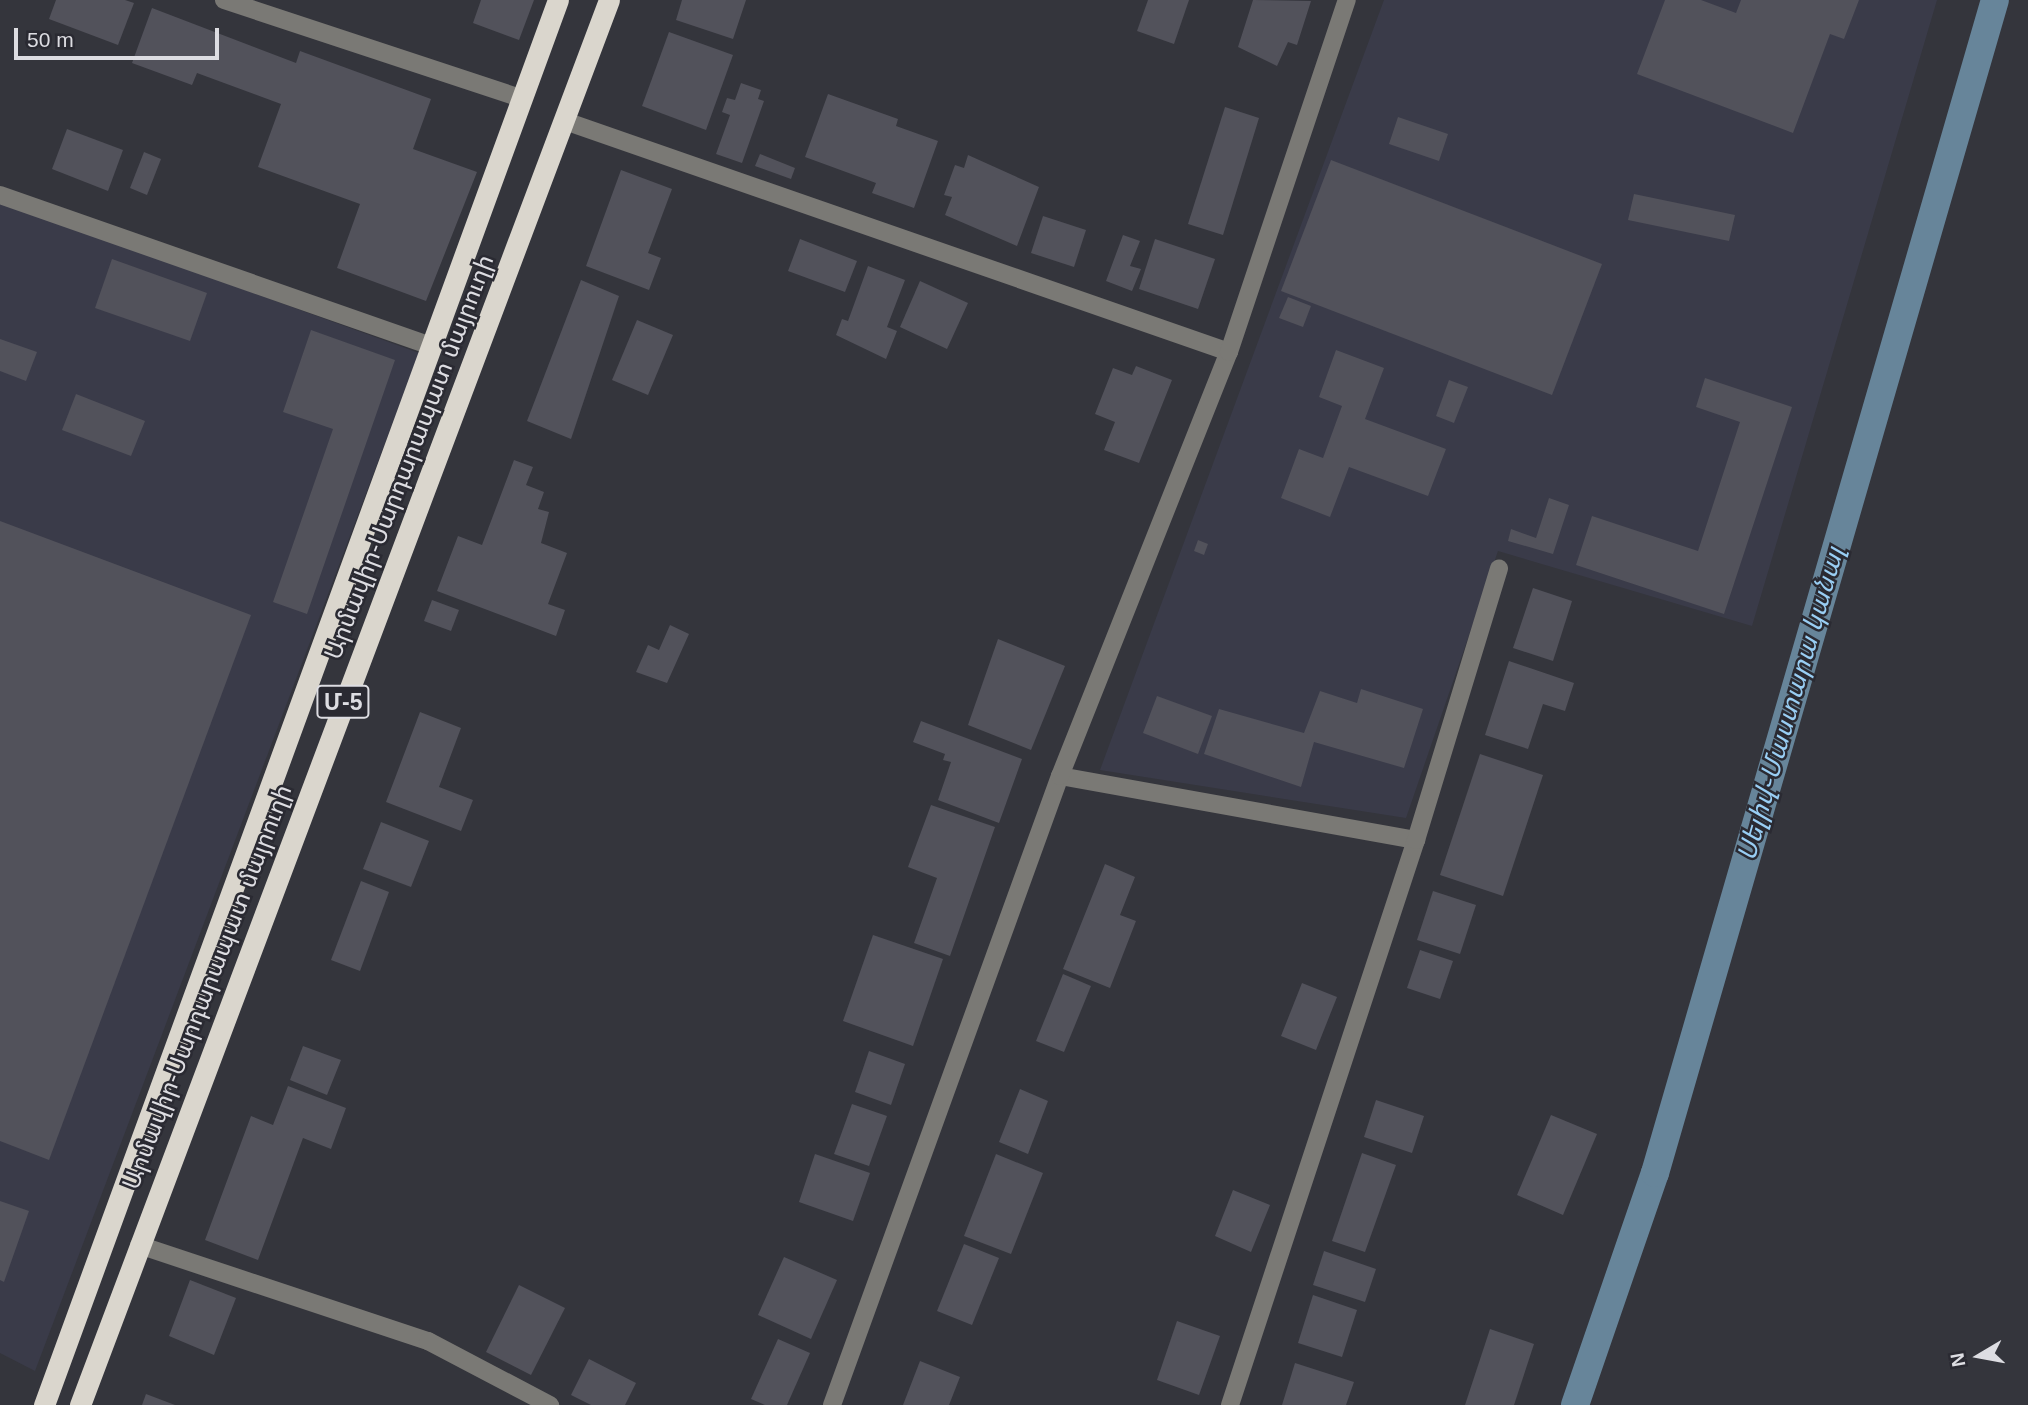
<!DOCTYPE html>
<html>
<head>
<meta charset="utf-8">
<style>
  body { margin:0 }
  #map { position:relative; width:2028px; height:1405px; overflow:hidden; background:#34353c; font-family:Helvetica,"Noto Sans Armenian",sans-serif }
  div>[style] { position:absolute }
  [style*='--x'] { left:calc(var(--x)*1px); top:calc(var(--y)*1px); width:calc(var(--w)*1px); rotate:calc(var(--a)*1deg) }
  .built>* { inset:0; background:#3a3b49 }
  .canal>* { height:28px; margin:-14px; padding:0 14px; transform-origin:14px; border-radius:14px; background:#67859a }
  .building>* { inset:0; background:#52525b }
  .minor>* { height:18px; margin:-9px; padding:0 9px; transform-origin:9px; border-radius:9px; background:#7a7975 }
  .highway>* { height:21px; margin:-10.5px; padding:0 10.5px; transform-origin:10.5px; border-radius:10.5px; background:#dad6cd }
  span { translate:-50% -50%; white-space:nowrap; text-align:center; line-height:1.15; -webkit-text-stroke:5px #2a2a32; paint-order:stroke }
  .shield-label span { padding:2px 5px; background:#2a2a32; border:2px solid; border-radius:5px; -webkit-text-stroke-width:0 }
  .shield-label { font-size:23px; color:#dddde2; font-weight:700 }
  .street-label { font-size:24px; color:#dddde2 }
  .water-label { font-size:26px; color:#99cef4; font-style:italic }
  .north { position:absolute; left:1944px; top:1321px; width:70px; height:70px; -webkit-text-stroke:5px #2a2a32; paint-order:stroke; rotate:260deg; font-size:19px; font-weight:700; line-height:28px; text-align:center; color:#dddde2 }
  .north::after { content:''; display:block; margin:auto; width:24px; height:32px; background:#dddde2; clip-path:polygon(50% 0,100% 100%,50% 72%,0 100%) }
  .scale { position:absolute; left:14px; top:28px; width:205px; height:32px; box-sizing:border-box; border:4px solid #dddde2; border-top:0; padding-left:9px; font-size:21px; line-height:24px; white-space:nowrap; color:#dddde2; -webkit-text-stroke:5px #2a2a32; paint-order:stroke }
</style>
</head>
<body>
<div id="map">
  <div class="built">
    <div style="clip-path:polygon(1384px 0,1937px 0,1752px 626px,1498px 551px,1406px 818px,1100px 770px)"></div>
    <div style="clip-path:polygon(0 201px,419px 353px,35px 1371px,0 1353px)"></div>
  </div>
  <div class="canal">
    <div style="--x:1575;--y:1405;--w:245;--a:-71"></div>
    <div style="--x:1655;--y:1173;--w:1221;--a:-73.84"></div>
  </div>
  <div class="building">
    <div style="clip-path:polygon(56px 0,125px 0,134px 3px,118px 45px,49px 19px)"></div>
    <div style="clip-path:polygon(481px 0,534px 0,519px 40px,473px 23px)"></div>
    <div style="clip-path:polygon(682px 0,746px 0,733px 39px,676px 20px)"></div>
    <div style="clip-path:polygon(1148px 0,1189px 0,1174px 44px,1137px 31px)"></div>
    <div style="clip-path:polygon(1253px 0,1311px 1px,1297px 45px,1288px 42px,1277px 66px,1238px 47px)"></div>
    <div style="clip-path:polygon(1665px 0,1701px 0,1736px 13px,1741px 0,1859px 0,1844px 39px,1830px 34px,1793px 133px,1637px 74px)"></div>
    <div style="clip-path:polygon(152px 8px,296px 63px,300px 51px,431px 99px,413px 149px,477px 172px,426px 301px,337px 268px,360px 204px,258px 167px,281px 104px,197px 73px,192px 85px,132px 63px)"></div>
    <div style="clip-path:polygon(669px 32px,733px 55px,706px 130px,642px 106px)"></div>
    <div style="clip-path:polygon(741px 83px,761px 90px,758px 99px,764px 101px,742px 163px,716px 154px,730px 115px,722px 112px,727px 98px,735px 100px)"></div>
    <div style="clip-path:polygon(828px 94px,898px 119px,896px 126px,938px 141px,914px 208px,872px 193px,876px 183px,805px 157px)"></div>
    <div style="clip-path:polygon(1225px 107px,1259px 118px,1223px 235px,1188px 224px)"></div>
    <div style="clip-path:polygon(1398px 117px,1448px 134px,1439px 161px,1389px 144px)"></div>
    <div style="clip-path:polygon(67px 129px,123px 150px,108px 191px,52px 169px)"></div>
    <div style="clip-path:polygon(144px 152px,161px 159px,147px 195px,130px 188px)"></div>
    <div style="clip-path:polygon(760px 154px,795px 168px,791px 179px,755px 166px)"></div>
    <div style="clip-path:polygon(968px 155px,1039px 187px,1017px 246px,945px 215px,952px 197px,944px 195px,955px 165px,964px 168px)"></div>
    <div style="clip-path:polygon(1331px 160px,1602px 264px,1552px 395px,1281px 291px)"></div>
    <div style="clip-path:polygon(621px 170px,672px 189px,648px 253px,661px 258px,649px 290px,586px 266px)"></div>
    <div style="clip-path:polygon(1634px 194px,1735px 215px,1729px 241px,1628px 220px)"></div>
    <div style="clip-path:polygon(1043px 216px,1086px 230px,1074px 267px,1031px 253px)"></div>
    <div style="clip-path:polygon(1123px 235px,1140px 241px,1130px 266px,1141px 269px,1132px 291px,1106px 281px)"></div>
    <div style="clip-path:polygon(800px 239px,857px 261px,845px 292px,788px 271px)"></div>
    <div style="clip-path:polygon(1155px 239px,1215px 259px,1198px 309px,1139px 289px)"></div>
    <div style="clip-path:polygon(112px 259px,207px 293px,190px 341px,95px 308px)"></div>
    <div style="clip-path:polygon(868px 266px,905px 280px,887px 327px,897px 331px,886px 359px,836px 335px,842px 319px,848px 321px)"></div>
    <div style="clip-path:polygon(581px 280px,619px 296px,571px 439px,527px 421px)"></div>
    <div style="clip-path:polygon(920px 281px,968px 303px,947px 349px,900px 327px)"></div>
    <div style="clip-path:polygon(1288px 297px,1311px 306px,1303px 327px,1279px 318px)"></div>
    <div style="clip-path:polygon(637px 320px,673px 335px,648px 395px,612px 380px)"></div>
    <div style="clip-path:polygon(311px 330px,395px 360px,307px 614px,273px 602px,333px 429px,283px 412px)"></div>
    <div style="clip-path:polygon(0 339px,37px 352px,26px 381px,0 371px)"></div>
    <div style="clip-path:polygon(1336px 350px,1384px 368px,1365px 419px,1446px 449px,1428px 496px,1349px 467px,1330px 517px,1281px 498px,1299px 449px,1323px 458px,1342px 406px,1319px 397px)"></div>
    <div style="clip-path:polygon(1136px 366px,1172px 380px,1139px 463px,1104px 450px,1115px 422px,1095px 414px,1113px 368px,1132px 375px)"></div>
    <div style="clip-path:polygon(1705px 378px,1792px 407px,1724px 614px,1576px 565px,1592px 516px,1698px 551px,1740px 422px,1696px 407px)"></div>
    <div style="clip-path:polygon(1449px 380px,1468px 387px,1454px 423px,1436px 416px)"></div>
    <div style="clip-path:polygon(76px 394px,145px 421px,131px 456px,62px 430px)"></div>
    <div style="clip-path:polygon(514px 460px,533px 467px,526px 485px,544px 492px,538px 509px,549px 512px,541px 543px,567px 553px,548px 604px,565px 610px,556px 636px,437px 591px,458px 536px,482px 545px)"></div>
    <div style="clip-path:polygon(1549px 498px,1569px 505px,1553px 554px,1508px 541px,1511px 529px,1536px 538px)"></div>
    <div style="clip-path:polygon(0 521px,251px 615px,49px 1160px,0 1141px)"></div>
    <div style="clip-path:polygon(1198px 540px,1208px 544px,1204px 555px,1194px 551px)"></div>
    <div style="clip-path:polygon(1533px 588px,1572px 601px,1553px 661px,1513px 648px)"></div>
    <div style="clip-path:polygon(432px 600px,459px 610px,451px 631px,424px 621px)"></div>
    <div style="clip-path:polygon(670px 625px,689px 634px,667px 683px,636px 672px,648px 645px,659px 650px)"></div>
    <div style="clip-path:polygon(998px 639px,1065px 666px,1031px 750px,968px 725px)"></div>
    <div style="clip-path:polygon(1509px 661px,1574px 683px,1565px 711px,1543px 704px,1528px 749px,1485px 735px)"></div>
    <div style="clip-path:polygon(1361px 689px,1423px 709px,1404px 768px,1314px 742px,1301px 787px,1204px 754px,1219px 709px,1304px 733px,1320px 691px,1357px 703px)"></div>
    <div style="clip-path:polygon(1157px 696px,1212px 716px,1198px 754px,1143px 733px)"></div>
    <div style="clip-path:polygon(420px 712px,461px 728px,439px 787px,473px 800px,461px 831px,386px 802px)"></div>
    <div style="clip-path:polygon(921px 721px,1022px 759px,999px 823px,938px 800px,951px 762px,943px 760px,945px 754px,913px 742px)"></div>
    <div style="clip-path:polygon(1480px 754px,1543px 775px,1503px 896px,1440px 875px)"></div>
    <div style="clip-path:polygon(931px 805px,995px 827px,950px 956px,914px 943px,937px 878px,908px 867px)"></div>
    <div style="clip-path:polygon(381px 822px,429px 841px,411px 887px,363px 869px)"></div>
    <div style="clip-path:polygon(1105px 864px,1135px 877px,1120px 915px,1136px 921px,1110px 988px,1063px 969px)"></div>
    <div style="clip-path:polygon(361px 881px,389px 892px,360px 971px,331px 960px)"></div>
    <div style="clip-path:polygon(1433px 891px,1476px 905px,1460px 954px,1417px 940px)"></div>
    <div style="clip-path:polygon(873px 935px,943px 959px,913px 1046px,843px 1021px)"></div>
    <div style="clip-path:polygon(1420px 950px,1453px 961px,1440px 999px,1407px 988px)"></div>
    <div style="clip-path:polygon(1063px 974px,1091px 986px,1064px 1052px,1036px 1041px)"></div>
    <div style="clip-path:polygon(1302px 983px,1337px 997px,1316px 1050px,1281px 1036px)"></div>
    <div style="clip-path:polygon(303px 1046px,341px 1060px,327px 1095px,290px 1080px)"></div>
    <div style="clip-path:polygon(869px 1051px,905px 1064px,891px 1105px,855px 1092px)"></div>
    <div style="clip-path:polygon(288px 1086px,346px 1108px,331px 1149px,303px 1138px,258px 1260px,205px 1240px,251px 1116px,273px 1125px)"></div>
    <div style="clip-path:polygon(1020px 1089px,1048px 1101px,1028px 1154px,999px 1142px)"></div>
    <div style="clip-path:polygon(1376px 1100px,1424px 1116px,1412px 1153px,1364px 1137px)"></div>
    <div style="clip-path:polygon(852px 1104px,887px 1116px,869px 1166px,834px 1154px)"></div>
    <div style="clip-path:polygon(1551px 1115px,1597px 1134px,1563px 1215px,1517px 1195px)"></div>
    <div style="clip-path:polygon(1362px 1153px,1396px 1165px,1365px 1252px,1332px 1241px)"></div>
    <div style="clip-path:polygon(815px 1154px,870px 1173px,853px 1221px,799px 1202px)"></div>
    <div style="clip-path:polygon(996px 1154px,1043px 1173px,1011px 1254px,964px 1236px)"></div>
    <div style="clip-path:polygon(1233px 1190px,1270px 1205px,1251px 1252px,1215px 1236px)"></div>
    <div style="clip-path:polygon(0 1201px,29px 1211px,4px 1282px,0 1280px)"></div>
    <div style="clip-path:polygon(964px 1244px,999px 1258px,972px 1325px,937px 1311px)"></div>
    <div style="clip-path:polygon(1324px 1251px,1376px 1269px,1365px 1302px,1313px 1285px)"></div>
    <div style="clip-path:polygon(784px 1257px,837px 1280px,811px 1339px,758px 1315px)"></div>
    <div style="clip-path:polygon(190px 1280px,236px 1298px,214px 1355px,169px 1336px)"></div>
    <div style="clip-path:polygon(519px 1285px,565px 1308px,531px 1375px,486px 1352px)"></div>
    <div style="clip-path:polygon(1313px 1295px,1357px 1310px,1342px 1357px,1298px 1343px)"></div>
    <div style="clip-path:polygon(1177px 1321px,1220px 1336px,1199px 1395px,1157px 1380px)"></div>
    <div style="clip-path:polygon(1490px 1329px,1534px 1344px,1514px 1405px,1465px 1405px)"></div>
    <div style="clip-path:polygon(778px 1339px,810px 1353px,787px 1405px,765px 1405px,751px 1399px)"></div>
    <div style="clip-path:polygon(589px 1359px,636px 1383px,625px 1405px,591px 1405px,571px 1395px)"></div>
    <div style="clip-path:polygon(920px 1361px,960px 1377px,949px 1405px,903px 1405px)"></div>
    <div style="clip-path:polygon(1295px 1363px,1354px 1382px,1346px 1405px,1282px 1405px)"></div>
    <div style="clip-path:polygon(146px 1394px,175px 1405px,142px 1405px)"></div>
  </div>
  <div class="minor">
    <div style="--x:224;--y:0;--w:313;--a:18.3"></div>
    <div style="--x:565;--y:121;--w:703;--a:19.18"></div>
    <div style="--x:0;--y:195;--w:456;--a:19.3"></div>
    <div style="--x:1060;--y:776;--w:362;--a:10.2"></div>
    <div style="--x:139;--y:1245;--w:305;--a:18.4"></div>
    <div style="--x:428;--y:1341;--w:138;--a:27.7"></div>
    <div style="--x:832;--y:1405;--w:669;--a:-70.08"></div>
    <div style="--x:1060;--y:776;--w:456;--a:-68.3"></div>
    <div style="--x:1229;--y:352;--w:371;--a:-71.5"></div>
    <div style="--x:1230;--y:1405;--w:595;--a:-71.78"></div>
    <div style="--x:1416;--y:840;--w:284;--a:-73"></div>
  </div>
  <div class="highway">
    <div style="--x:44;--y:1405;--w:1496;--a:-69.91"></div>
    <div style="--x:80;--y:1405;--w:1501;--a:-69.37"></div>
  </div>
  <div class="shield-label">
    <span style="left:343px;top:702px">Մ-5</span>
  </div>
  <div class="street-label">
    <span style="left:409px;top:457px;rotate:-69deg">Արմավիր-Սարդարապատ մայրուղի</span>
    <span style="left:207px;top:987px;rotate:-69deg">Արմավիր-Սարդարապատ մայրուղի</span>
  </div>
  <div class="water-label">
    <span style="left:1791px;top:704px;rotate:-74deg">Սելիվ֊Մաստարա կանալ</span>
  </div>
  <div class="north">N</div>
  <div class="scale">50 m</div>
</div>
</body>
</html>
